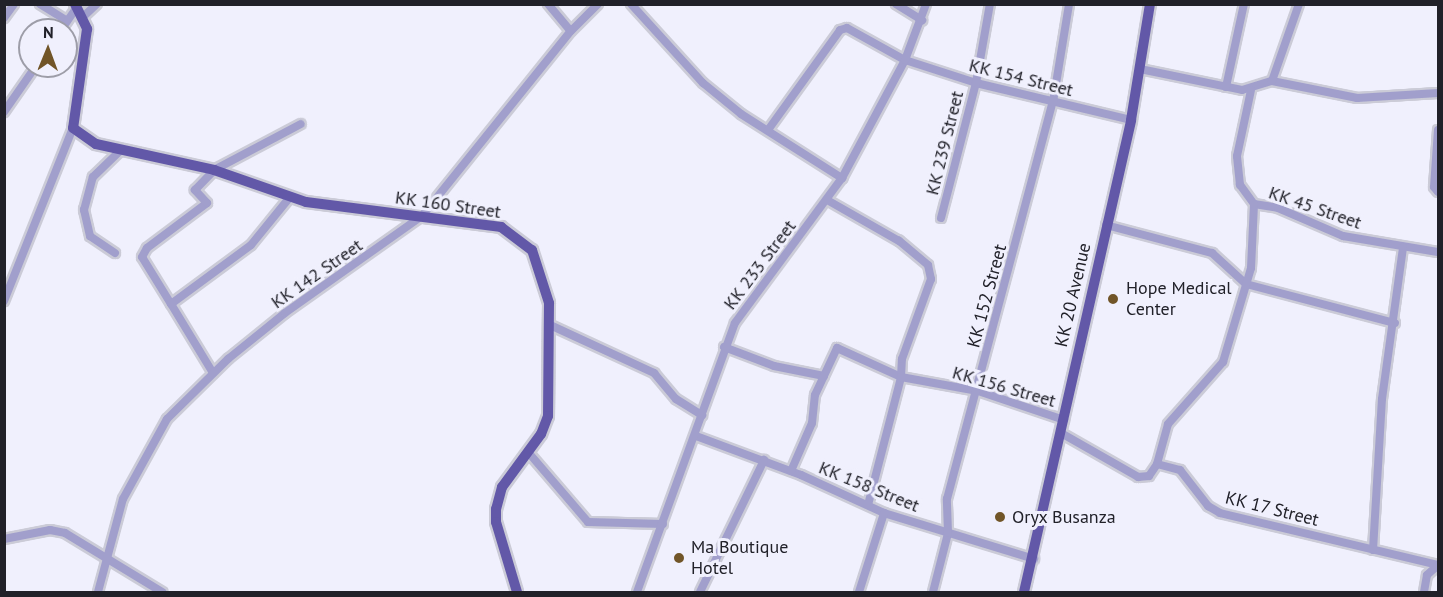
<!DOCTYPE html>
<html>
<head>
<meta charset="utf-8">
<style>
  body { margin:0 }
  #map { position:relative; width:1443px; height:597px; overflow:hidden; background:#f0f0fd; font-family:"PT Sans",sans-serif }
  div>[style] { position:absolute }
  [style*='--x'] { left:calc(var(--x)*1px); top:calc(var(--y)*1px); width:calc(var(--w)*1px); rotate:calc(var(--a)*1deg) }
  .roads { filter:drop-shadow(2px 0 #cbcbd7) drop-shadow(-2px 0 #cbcbd7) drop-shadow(0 2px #cbcbd7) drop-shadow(0 -2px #cbcbd7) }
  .minor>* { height:8px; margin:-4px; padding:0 4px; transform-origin:4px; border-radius:4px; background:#a19fcc }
  .major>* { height:10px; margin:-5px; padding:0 5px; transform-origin:5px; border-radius:5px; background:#6258a8 }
  .dots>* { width:16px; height:16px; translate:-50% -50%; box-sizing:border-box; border:3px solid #f0f0fd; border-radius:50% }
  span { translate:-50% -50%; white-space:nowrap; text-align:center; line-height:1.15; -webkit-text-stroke:6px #f0f0fd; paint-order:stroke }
  .street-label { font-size:18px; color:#212129 }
  .poi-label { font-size:18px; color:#212129 }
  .left { translate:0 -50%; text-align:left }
  .frame { position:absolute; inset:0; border:6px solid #212129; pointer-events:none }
  .north { position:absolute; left:18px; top:18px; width:60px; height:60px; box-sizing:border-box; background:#f0f0fd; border:2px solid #9d9da8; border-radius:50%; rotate:1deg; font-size:16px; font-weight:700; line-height:24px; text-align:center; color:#212129 }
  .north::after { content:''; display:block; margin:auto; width:21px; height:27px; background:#715528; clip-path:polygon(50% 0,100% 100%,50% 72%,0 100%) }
</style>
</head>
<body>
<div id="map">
  <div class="roads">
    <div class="minor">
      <div style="--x:40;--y:4;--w:32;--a:32"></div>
      <div style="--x:548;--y:4;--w:35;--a:50"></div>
      <div style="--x:631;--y:4;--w:107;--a:47.7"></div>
      <div style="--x:703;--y:83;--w:49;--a:39.2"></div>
      <div style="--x:741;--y:114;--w:120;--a:32.4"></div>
      <div style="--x:896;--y:4;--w:31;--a:32"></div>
      <div style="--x:85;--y:15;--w:16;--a:-43"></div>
      <div style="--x:4;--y:18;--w:17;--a:-54"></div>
      <div style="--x:61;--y:30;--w:28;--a:-55"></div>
      <div style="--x:1140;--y:69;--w:104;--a:11.6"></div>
      <div style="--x:1242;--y:90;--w:31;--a:-17"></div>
      <div style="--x:1272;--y:81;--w:87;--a:11.3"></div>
      <div style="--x:1357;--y:98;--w:81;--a:-3.5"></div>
      <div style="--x:1272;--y:81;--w:82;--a:-70.7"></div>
      <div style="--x:1226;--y:87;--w:85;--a:-77.8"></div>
      <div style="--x:4;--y:112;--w:56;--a:-55.2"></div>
      <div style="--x:768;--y:130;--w:123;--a:-54.2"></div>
      <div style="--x:840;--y:30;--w:7;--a:-16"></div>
      <div style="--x:847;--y:28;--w:66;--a:28.9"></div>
      <div style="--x:905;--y:60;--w:75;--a:17.9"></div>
      <div style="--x:976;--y:83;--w:159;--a:13.4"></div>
      <div style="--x:1438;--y:130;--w:57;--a:94"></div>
      <div style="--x:1434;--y:187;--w:6;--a:51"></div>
      <div style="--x:1254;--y:204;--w:24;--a:9"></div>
      <div style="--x:1278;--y:208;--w:71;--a:23.3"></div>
      <div style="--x:1343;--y:236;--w:96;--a:9.6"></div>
      <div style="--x:941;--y:218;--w:139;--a:-75.5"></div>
      <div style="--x:976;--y:83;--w:80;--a:-80"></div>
      <div style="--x:1106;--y:225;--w:110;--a:14.8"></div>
      <div style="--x:1212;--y:253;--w:46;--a:42.4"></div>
      <div style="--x:1246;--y:284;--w:154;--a:14.7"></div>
      <div style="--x:115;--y:253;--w:30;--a:-146"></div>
      <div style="--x:90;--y:236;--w:27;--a:-103"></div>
      <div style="--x:84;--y:210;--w:34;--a:-75"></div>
      <div style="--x:93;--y:177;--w:39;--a:-44"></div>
      <div style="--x:4;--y:301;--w:186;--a:-68.3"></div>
      <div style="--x:171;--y:304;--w:55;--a:-121.7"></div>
      <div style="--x:142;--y:257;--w:10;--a:-61"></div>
      <div style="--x:147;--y:248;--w:75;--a:-36.9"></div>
      <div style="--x:207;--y:203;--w:18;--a:-133"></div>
      <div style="--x:195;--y:190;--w:28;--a:-46"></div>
      <div style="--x:214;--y:170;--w:98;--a:-27.9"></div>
      <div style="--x:550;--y:325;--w:115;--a:24.8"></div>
      <div style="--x:654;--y:373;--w:34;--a:50"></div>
      <div style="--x:676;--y:399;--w:31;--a:32"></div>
      <div style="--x:724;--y:347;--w:53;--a:20.8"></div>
      <div style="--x:774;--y:366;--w:51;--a:11.3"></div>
      <div style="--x:213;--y:373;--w:81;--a:-121.3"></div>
      <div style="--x:171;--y:304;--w:99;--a:-36.4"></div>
      <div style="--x:251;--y:245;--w:62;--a:-50.9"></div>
      <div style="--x:1061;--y:433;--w:89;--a:29.7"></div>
      <div style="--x:1138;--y:477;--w:11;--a:-5"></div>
      <div style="--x:1149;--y:476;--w:14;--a:-56"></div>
      <div style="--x:1157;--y:464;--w:24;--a:15"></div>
      <div style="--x:1180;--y:470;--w:46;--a:52.1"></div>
      <div style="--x:1208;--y:506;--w:14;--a:30"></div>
      <div style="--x:1220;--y:513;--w:224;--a:13.4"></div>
      <div style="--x:696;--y:436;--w:112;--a:20.4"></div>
      <div style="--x:801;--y:475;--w:91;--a:24.6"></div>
      <div style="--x:884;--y:513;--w:157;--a:17"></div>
      <div style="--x:528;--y:452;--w:92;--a:49.4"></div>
      <div style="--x:588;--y:522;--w:75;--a:1.5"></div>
      <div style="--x:1157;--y:464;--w:41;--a:-74.6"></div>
      <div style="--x:1168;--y:424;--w:83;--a:-48.4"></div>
      <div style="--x:1223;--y:362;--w:98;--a:-73.4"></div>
      <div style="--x:1251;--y:268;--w:64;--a:-87.3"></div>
      <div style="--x:1254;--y:204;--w:24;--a:-126"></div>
      <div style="--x:1240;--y:185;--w:29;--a:-96"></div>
      <div style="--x:1237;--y:156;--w:67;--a:-78"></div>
      <div style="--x:791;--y:471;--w:52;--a:-66.4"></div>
      <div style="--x:812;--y:423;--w:28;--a:-84"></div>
      <div style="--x:815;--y:395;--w:52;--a:-64.9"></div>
      <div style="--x:837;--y:348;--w:70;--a:24.4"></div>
      <div style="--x:901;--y:377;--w:18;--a:-87"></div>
      <div style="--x:902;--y:359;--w:85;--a:-70.1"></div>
      <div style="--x:931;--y:279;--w:14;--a:-102"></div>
      <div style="--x:928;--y:265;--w:38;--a:-140"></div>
      <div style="--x:899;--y:241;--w:83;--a:-150.3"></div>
      <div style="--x:868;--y:505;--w:132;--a:-75.5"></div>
      <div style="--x:901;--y:377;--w:78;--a:10.3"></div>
      <div style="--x:978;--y:391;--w:91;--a:18.6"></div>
      <div style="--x:4;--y:539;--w:47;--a:-11.1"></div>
      <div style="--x:50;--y:530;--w:15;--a:11"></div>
      <div style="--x:65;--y:533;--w:114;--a:31.3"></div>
      <div style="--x:1373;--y:550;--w:151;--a:-86.6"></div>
      <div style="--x:1382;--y:399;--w:153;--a:-82.1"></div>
      <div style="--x:98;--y:592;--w:96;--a:-75"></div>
      <div style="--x:123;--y:499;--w:91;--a:-61.2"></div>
      <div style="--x:167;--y:419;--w:86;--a:-44.5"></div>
      <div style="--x:228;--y:359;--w:73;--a:-38.9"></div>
      <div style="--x:285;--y:313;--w:168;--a:-35.3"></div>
      <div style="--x:422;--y:216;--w:238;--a:-51.2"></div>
      <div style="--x:571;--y:31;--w:38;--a:-45"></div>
      <div style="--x:637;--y:592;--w:286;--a:-70"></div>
      <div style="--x:735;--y:323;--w:180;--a:-53.6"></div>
      <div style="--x:842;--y:178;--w:134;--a:-61.9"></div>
      <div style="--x:905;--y:60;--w:60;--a:-69.4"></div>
      <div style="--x:700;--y:592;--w:147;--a:-64.1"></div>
      <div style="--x:859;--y:592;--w:83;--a:-72.4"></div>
      <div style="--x:933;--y:592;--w:61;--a:-75.7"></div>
      <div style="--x:948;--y:533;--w:34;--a:-92"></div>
      <div style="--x:947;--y:499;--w:411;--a:-75.1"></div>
      <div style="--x:1053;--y:102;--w:99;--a:-80.7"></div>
      <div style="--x:1424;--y:592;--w:17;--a:-80"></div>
      <div style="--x:1427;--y:575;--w:15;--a:-42"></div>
    </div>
    <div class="major">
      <div style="--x:75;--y:4;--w:28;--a:64"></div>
      <div style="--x:87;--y:29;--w:100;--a:98"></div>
      <div style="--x:73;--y:128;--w:28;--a:35"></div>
      <div style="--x:96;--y:144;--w:121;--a:12.4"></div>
      <div style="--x:214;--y:170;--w:97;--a:19.2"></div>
      <div style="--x:306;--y:202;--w:197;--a:7.3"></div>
      <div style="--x:501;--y:227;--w:39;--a:37"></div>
      <div style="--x:532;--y:250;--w:56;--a:72.2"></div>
      <div style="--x:549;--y:303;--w:113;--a:90.5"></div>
      <div style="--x:548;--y:416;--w:19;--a:111"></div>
      <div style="--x:541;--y:434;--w:66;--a:126.3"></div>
      <div style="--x:502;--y:487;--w:23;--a:105"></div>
      <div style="--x:496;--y:509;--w:13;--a:90"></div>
      <div style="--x:496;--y:522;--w:73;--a:73.3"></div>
      <div style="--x:1024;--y:592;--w:484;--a:-77.2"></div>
      <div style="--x:1131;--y:120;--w:118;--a:-80.7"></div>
    </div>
  </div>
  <div class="dots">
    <div style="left:1113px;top:299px;background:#715528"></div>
    <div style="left:1000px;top:517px;background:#715528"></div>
    <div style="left:679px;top:558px;background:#715528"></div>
  </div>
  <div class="street-label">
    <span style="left:1021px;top:78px;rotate:14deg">KK 154 Street</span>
    <span style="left:945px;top:143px;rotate:-76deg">KK 239 Street</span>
    <span style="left:448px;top:205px;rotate:8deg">KK 160 Street</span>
    <span style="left:1315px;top:208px;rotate:19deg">KK 45 Street</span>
    <span style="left:760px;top:265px;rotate:-53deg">KK 233 Street</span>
    <span style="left:317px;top:274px;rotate:-35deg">KK 142 Street</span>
    <span style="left:1073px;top:295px;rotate:-77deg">KK 20 Avenue</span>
    <span style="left:987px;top:296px;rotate:-75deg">KK 152 Street</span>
    <span style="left:1004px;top:387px;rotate:16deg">KK 156 Street</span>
    <span style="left:869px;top:487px;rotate:22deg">KK 158 Street</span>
    <span style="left:1272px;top:509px;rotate:14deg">KK 17 Street</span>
  </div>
  <div class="poi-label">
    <span class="left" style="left:1126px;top:299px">Hope Medical<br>Center</span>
    <span class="left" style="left:1012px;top:517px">Oryx Busanza</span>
    <span class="left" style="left:691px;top:558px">Ma Boutique<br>Hotel</span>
  </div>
  <div class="frame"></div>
  <div class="north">N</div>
</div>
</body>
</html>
